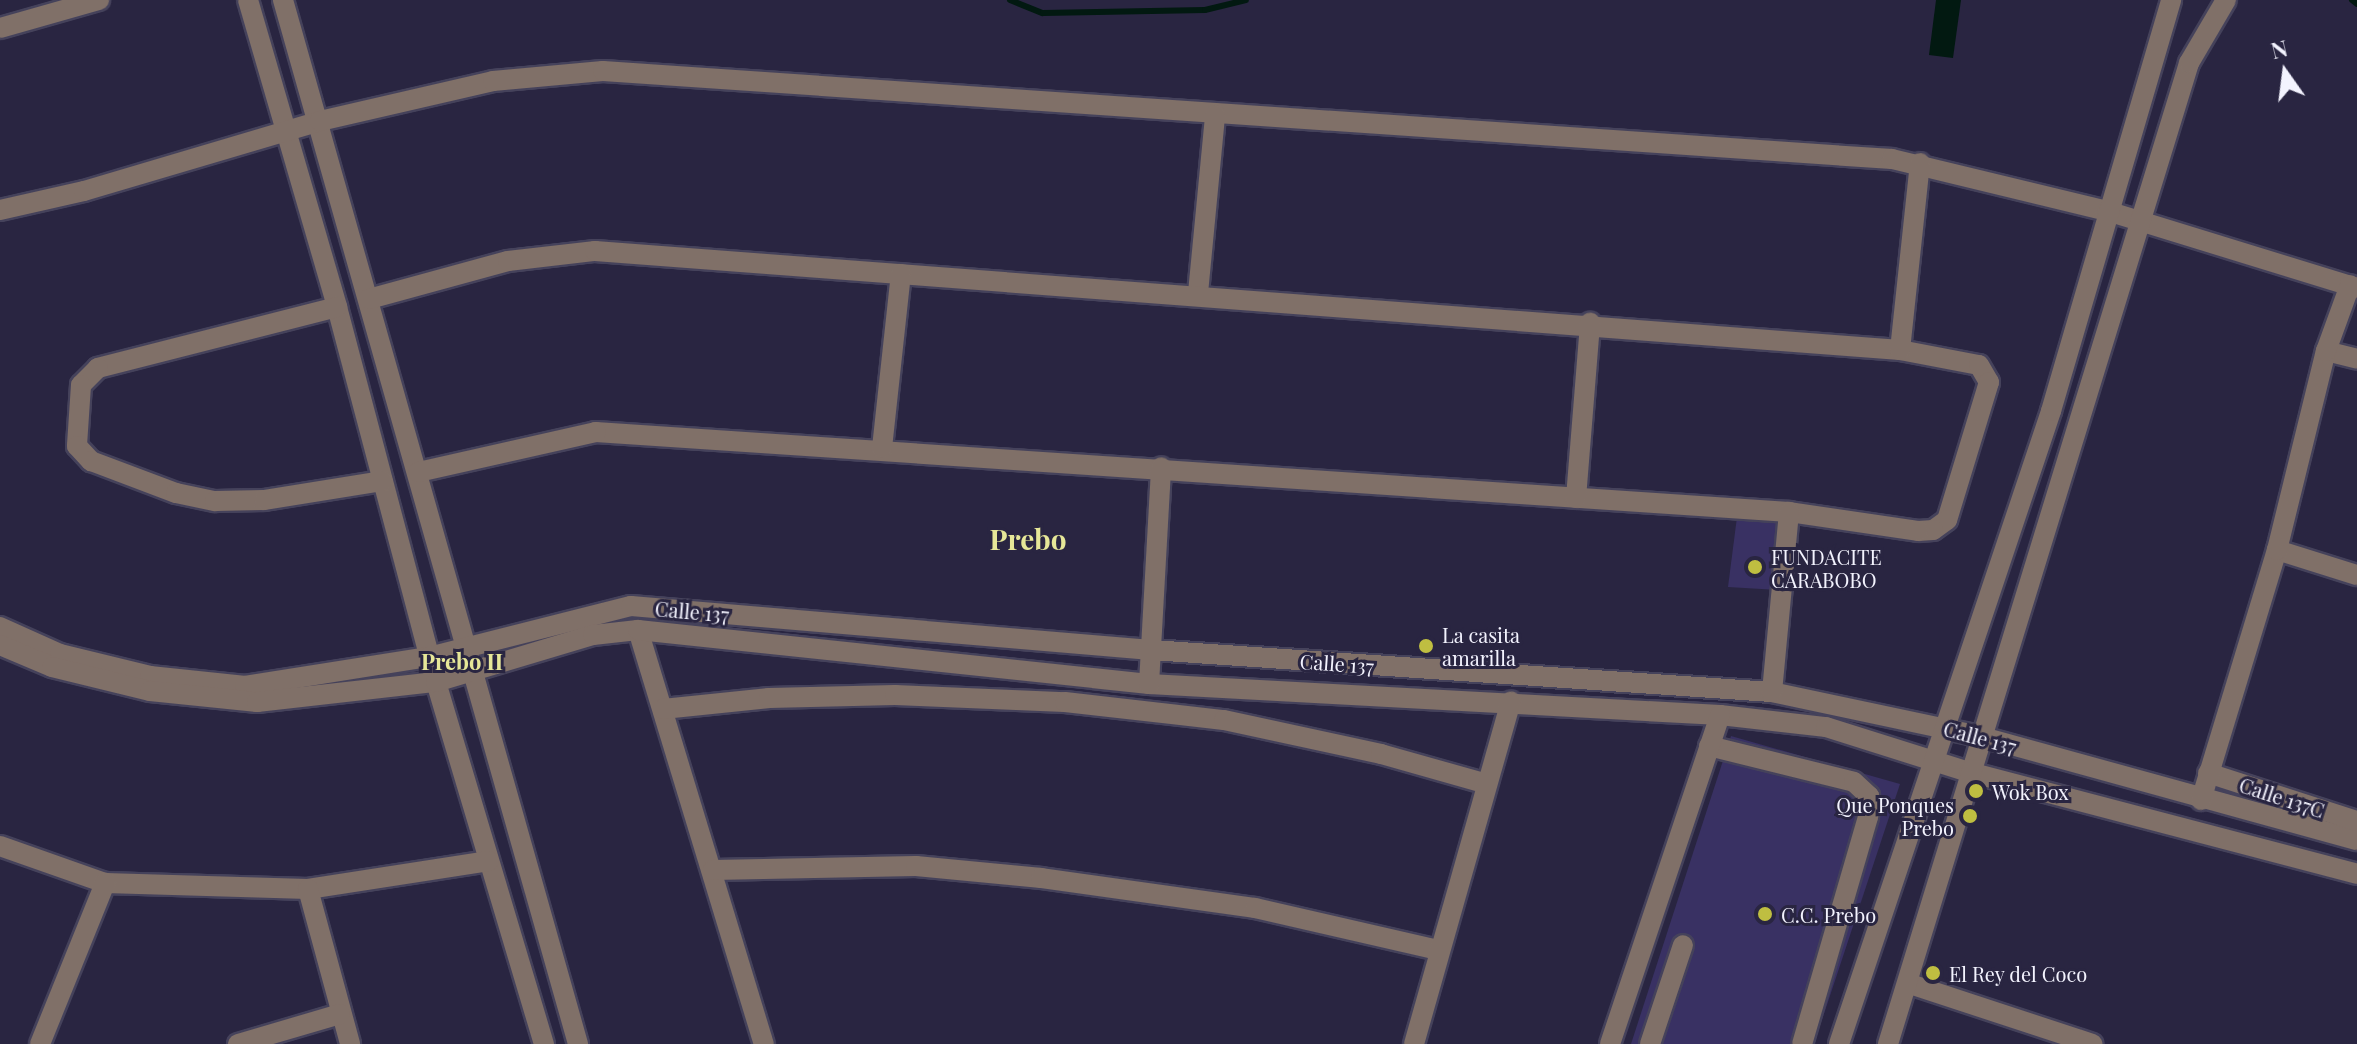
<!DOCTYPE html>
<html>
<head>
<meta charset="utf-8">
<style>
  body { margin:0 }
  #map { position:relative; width:2357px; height:1044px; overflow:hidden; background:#292541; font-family:"Playfair Display",serif }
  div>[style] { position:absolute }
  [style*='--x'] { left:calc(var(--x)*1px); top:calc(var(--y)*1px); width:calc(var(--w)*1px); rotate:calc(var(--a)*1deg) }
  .water>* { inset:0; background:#021911 }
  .stream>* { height:6px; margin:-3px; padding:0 3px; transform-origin:3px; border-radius:3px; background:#021911 }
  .building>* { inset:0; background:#393163 }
  .roads { filter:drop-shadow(2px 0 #45425b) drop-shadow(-2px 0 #45425b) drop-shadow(0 2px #45425b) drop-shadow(0 -2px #45425b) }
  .minor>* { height:20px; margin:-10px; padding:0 10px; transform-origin:10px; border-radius:10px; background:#807068 }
  .dots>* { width:22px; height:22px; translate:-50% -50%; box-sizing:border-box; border:4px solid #292541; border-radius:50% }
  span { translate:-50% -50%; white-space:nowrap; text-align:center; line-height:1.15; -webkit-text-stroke:6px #292541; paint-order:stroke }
  .poi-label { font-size:20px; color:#f3f3fe }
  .left { translate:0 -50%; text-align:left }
  .right { translate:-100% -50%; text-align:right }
  .street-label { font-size:20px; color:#f3f3fe }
  .neighbourhood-label { font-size:22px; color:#e6e798; font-weight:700 }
  .district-label { font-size:28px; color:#e6e798; font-weight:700 }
  .north { position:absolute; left:2245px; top:32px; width:80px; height:80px; -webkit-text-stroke:6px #292541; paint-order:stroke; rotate:346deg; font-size:22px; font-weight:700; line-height:32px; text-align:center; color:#f3f3fe }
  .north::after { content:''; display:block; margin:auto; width:28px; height:36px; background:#f3f3fe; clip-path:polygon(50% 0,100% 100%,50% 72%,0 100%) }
</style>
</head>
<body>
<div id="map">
  <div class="water">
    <div style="clip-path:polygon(1936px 0,1961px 0,1953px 58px,1929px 55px)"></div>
  </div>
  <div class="stream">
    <div style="--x:1010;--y:0;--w:35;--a:22"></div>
    <div style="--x:1043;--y:13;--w:162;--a:-1.1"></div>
    <div style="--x:1205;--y:10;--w:42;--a:-13.7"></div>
    <div style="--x:2352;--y:0;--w:6;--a:39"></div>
  </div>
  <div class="building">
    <div style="clip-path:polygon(1737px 517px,1785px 520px,1778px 590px,1728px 587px)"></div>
    <div style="clip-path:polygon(1731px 736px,1900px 784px,1814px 1044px,1631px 1044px)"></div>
  </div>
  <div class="roads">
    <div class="minor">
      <div style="--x:248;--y:0;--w:320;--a:73.8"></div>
      <div style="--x:337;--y:307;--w:388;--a:75.2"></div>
      <div style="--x:436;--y:682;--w:378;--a:73.4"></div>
      <div style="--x:283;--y:0;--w:1085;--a:74.22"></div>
      <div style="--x:0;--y:28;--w:103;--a:-15.8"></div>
      <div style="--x:0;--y:210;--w:86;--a:-12.7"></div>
      <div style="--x:84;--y:191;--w:246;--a:-16.5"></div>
      <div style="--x:320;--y:121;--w:178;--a:-13"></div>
      <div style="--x:493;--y:81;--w:110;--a:-5.2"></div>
      <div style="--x:603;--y:71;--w:1292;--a:3.91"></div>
      <div style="--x:1892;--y:159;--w:221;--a:13.6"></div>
      <div style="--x:2107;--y:211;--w:262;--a:17.1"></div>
      <div style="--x:1198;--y:293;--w:179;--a:-84.5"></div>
      <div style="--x:369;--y:299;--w:144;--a:-15.3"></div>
      <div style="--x:508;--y:261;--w:88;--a:-6.6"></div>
      <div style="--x:595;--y:251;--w:1309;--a:4.34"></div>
      <div style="--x:1900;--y:350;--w:80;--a:10.8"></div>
      <div style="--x:1979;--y:365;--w:20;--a:60"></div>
      <div style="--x:1989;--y:382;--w:144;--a:106.9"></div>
      <div style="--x:1947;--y:520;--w:17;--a:144"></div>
      <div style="--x:1933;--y:530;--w:15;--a:176"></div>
      <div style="--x:1918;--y:531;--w:130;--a:-171.6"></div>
      <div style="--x:1789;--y:512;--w:1196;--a:-176.16"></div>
      <div style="--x:596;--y:432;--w:182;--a:167.3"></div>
      <div style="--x:337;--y:307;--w:247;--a:165.7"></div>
      <div style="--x:98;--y:368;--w:24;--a:135"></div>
      <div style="--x:81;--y:385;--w:61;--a:93.8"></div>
      <div style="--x:77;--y:446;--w:21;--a:47"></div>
      <div style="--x:91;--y:461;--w:91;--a:20.6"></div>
      <div style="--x:176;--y:493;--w:40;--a:12"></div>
      <div style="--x:215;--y:501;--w:49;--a:-1.2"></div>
      <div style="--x:264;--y:500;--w:120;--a:-9.1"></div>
      <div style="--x:1900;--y:350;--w:188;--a:-83.9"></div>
      <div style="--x:2326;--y:351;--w:32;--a:14"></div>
      <div style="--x:882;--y:448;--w:175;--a:-83.8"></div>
      <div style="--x:1576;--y:498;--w:176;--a:-85.4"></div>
      <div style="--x:2277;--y:550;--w:84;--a:17.4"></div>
      <div style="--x:0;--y:627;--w:66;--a:24.2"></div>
      <div style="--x:60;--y:654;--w:93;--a:13.7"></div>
      <div style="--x:150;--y:676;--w:96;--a:6"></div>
      <div style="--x:245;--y:686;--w:186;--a:-9"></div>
      <div style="--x:429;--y:657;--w:208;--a:-14.2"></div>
      <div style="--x:631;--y:606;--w:522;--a:4.84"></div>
      <div style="--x:1151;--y:650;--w:622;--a:3.87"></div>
      <div style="--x:1772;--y:692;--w:212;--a:12"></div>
      <div style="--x:1979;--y:736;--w:392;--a:15.4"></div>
      <div style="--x:638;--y:630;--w:433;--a:73.1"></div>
      <div style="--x:0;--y:645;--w:56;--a:22.9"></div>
      <div style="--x:52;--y:667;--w:101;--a:13.8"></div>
      <div style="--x:150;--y:691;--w:108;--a:5.9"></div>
      <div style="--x:257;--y:702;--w:180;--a:-6.4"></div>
      <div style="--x:436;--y:682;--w:164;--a:-16.7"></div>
      <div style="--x:593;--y:635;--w:45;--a:-6.3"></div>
      <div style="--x:638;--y:630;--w:514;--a:6.03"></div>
      <div style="--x:1149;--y:684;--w:572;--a:3.11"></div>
      <div style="--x:1720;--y:715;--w:107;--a:6.5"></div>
      <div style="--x:1826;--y:727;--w:150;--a:17.5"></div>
      <div style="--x:1969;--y:772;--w:401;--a:14.7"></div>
      <div style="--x:1149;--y:684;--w:217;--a:-86.8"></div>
      <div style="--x:1772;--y:692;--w:181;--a:-84.6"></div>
      <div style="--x:663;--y:709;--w:107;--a:-5.9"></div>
      <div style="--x:769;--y:698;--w:126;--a:-1.4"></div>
      <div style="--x:895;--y:695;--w:170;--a:2.4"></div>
      <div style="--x:1065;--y:702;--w:160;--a:6.5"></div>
      <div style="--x:1224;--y:720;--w:161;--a:12.2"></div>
      <div style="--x:1381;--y:754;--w:110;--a:15.8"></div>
      <div style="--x:1709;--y:746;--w:149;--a:13.9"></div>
      <div style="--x:1854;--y:782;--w:21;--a:43"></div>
      <div style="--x:1869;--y:796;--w:21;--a:93"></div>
      <div style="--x:1868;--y:817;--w:236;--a:106.2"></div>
      <div style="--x:2208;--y:773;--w:157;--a:17.9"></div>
      <div style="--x:2201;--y:800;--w:261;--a:-73.1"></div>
      <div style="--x:2277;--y:550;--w:205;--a:-76.2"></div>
      <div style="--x:2326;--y:351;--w:70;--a:-70"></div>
      <div style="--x:0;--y:846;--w:111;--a:19.4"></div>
      <div style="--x:105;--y:883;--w:203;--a:1.7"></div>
      <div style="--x:308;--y:889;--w:183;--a:-8.8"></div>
      <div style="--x:713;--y:870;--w:203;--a:-1.1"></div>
      <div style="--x:916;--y:866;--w:126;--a:5.5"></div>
      <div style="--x:1041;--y:878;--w:216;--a:8"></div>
      <div style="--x:1255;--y:908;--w:189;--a:12.9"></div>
      <div style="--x:308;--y:889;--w:161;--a:74.8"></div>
      <div style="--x:1910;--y:984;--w:192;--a:18.2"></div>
      <div style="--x:40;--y:1044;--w:174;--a:-68"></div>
      <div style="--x:238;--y:1044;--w:106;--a:-16.4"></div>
      <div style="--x:1414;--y:1044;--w:356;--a:-74.2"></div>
      <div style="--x:1610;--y:1044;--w:347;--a:-71.5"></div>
      <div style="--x:1650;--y:1044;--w:104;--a:-71.6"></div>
      <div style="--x:1839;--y:1044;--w:668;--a:-71.48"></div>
      <div style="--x:2051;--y:411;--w:428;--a:-73.7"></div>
      <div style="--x:1888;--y:1044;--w:1026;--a:-72.94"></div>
      <div style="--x:2189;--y:63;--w:73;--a:-59.6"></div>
    </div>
  </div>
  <div class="dots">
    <div style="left:1755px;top:567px;background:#bfbe41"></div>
    <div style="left:1426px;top:646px;background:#bfbe41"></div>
    <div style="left:1976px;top:791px;background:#bfbe41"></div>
    <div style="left:1970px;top:816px;background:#bfbe41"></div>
    <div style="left:1765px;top:914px;background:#bfbe41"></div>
    <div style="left:1933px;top:973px;background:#bfbe41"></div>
  </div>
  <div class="poi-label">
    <span class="left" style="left:1771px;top:568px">FUNDACITE<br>CARABOBO</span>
    <span class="left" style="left:1442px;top:646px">La casita<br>amarilla</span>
    <span class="left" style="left:1992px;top:791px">Wok Box</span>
    <span class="right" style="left:1954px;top:816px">Que Ponques<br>Prebo</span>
    <span class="left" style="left:1781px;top:914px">C.C. Prebo</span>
    <span class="left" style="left:1949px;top:973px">El Rey del Coco</span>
  </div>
  <div class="street-label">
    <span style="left:692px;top:611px;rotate:5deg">Calle 137</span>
    <span style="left:1337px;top:663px;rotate:4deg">Calle 137</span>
    <span style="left:1980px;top:737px;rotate:15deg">Calle 137</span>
    <span style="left:2282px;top:797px;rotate:18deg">Calle 137C</span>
  </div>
  <div class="neighbourhood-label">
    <span style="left:462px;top:662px">Prebo II</span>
  </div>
  <div class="district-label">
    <span style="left:1028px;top:539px">Prebo</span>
  </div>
  <div class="north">N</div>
</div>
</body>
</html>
